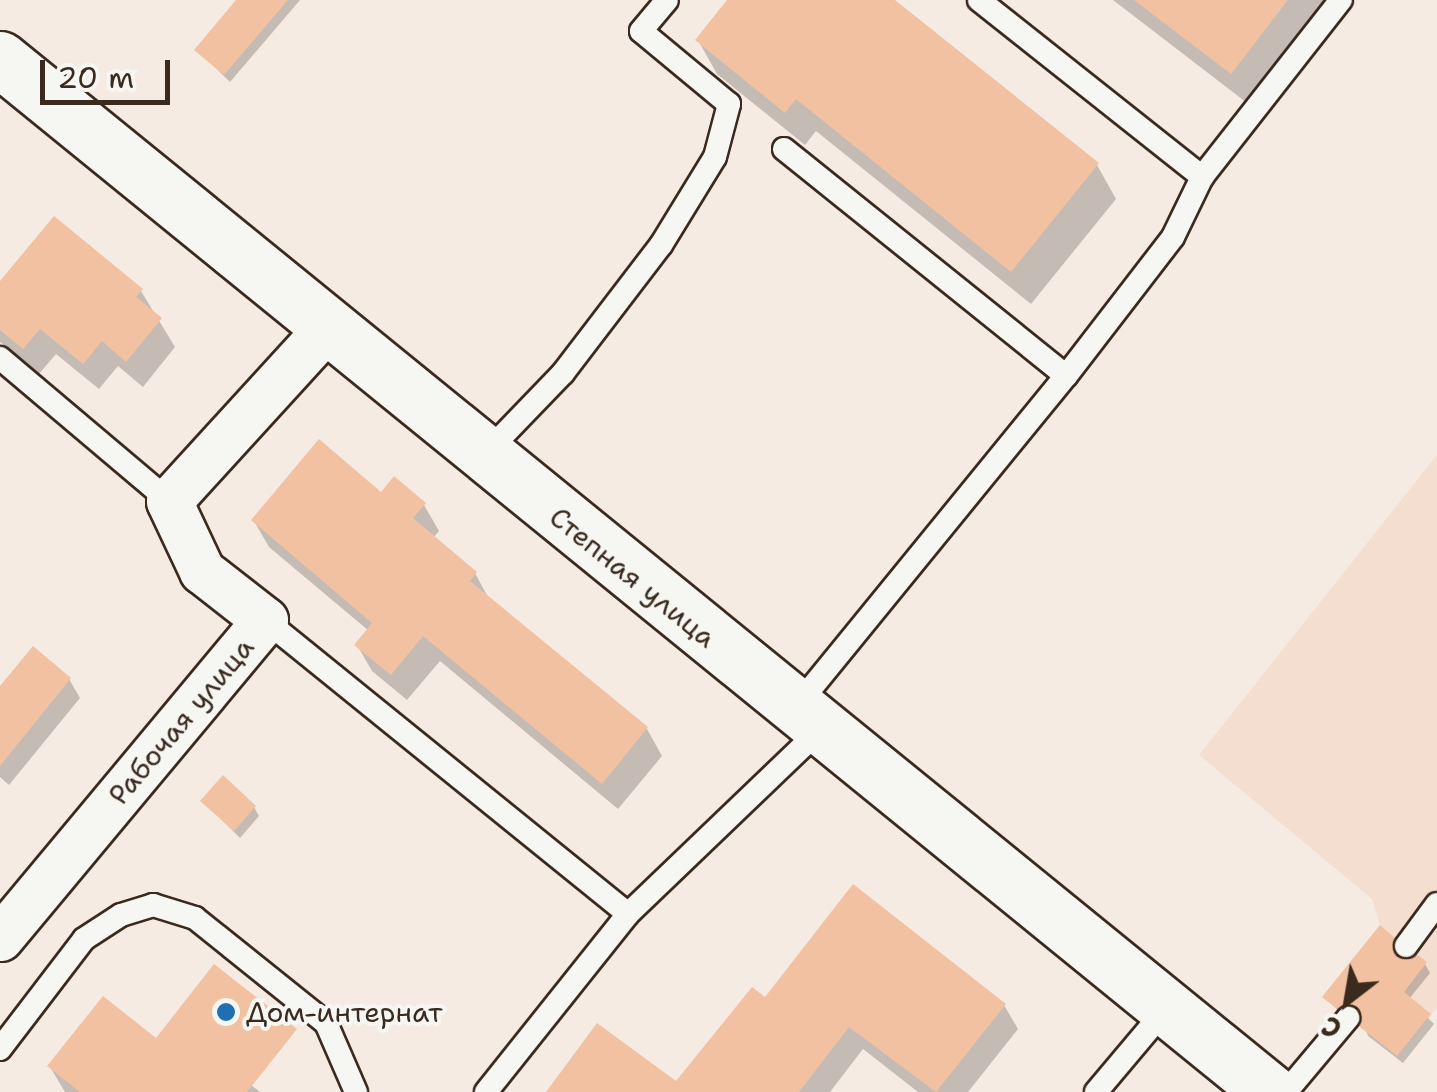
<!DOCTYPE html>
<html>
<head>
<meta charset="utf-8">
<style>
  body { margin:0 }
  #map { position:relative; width:1437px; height:1092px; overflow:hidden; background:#f5ebe2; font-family:"Shantell Sans",sans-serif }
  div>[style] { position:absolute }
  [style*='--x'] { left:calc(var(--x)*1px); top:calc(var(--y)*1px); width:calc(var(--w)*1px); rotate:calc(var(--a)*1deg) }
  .built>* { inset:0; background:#f4decf }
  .shadow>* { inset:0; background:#0003 }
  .building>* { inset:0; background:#f2c1a2 }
  .roads { filter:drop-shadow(2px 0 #3b2a1e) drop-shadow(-2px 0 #3b2a1e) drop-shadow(0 2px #3b2a1e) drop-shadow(0 -2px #3b2a1e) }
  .service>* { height:22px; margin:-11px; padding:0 11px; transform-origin:11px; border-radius:11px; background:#f6f6f2 }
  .minor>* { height:45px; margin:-22.5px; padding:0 22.5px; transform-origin:22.5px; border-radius:22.5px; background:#f6f6f2 }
  .tertiary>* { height:55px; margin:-27.5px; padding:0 27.5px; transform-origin:27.5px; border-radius:27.5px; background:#f6f6f2 }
  .dots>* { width:28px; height:28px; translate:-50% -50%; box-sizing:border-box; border:5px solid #f6f6f2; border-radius:50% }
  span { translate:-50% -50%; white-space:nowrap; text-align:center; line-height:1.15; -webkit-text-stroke:8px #f6f6f2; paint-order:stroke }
  .street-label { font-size:28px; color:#3b2a1e }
  .poi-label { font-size:28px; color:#3b2a1e }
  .left { translate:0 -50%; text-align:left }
  .north { position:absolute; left:1297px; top:952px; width:100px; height:100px; -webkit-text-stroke:8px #f6f6f2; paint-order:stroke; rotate:211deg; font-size:28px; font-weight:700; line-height:40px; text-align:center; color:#3b2a1e }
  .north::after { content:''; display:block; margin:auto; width:35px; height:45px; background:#3b2a1e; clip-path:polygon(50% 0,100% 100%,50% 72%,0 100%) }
  .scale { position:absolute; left:40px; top:60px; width:130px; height:45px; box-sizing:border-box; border:5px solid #3b2a1e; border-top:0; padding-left:12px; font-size:30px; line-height:35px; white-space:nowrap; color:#3b2a1e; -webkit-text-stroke:8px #f6f6f2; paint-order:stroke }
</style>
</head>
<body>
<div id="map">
  <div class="built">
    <div style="clip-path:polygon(1437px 455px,1437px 1008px,1397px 1056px,1322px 997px,1380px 925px,1372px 899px,1199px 755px)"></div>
  </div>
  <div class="shadow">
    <div style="clip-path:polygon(240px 0,300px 0,230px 82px,197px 50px)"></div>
    <div style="clip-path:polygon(730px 0,891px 0,1097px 165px,1116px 199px,1031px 304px,816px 131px,805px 145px,717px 74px,698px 40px)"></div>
    <div style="clip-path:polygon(1113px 0,1333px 0,1251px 106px)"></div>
    <div style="clip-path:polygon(0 284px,141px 291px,175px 347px,143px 387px,118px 366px,99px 389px,56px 354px,39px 374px,0 342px)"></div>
    <div style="clip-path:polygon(381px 496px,424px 505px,439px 531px,433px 538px,475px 573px,490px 601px,647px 729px,662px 756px,618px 809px,440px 661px,407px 700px,372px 671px,357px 645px,369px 631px,269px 547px,254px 521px)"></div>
    <div style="clip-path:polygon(69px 679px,80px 698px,9px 785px,0 777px,0 690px)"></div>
    <div style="clip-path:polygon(203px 801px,254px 807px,259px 816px,240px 838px)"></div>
    <div style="clip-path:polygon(1392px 938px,1399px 960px,1425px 964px,1430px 973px,1409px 999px,1434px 1024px,1403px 1063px,1368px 1036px,1361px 1014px,1343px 1016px,1325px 997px)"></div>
    <div style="clip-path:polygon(765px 1000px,1004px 1005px,1018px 1029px,968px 1092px,918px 1092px,863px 1049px,830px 1092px,549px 1092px,676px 1085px)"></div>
    <div style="clip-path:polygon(157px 1041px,251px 1085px,260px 1092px,65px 1092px,50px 1067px)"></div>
  </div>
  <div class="building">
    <div style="clip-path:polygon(236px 0,288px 0,224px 75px,194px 50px)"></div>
    <div style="clip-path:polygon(727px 0,895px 0,1099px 163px,1011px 272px,796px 99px,785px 113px,695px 40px)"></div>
    <div style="clip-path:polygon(1134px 0,1288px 0,1231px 74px)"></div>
    <div style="clip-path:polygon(54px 216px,143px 289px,136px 297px,162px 318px,126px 362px,102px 341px,83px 364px,40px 329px,23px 349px,0 330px,0 281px)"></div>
    <div style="clip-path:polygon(319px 439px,381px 492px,394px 476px,426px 503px,413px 518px,477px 572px,470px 581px,648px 727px,602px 784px,423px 636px,391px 675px,354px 645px,372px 623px,251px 520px)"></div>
    <div style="clip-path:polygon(33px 646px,71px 678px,0 766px,0 686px)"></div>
    <div style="clip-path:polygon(223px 775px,256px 806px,234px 831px,200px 801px)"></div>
    <div style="clip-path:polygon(853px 884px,1006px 1004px,936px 1092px,849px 1027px,799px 1092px,546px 1092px,597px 1023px,676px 1081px,752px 987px,765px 997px)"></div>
    <div style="clip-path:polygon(1380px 925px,1394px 937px,1396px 957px,1418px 955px,1427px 962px,1404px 992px,1431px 1014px,1397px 1056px,1360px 1027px,1357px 1006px,1336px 1008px,1322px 997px)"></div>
    <div style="clip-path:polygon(214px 964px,297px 1029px,247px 1092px,80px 1092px,47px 1066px,103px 996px,156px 1038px)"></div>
  </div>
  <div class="roads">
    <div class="service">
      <div style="--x:979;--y:0;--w:285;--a:38.4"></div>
      <div style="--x:784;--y:149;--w:362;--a:38.8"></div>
      <div style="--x:0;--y:358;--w:221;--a:40.2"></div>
      <div style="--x:486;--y:453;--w:111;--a:-46.1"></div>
      <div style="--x:563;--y:373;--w:161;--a:-52.6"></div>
      <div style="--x:661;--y:245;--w:103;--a:-58.5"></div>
      <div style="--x:715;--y:157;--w:55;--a:-75.2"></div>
      <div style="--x:729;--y:104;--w:114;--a:-140.3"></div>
      <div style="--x:641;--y:31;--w:40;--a:-50"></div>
      <div style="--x:265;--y:620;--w:467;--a:39"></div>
      <div style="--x:795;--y:708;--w:429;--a:-50.8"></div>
      <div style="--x:1066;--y:376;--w:175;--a:-52.4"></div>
      <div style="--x:1173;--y:237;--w:67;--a:-64.2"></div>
      <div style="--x:1202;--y:177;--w:225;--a:-51.9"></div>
      <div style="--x:1406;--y:946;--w:52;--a:-53.6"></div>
      <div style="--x:0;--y:1049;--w:138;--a:-52.6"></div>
      <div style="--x:84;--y:939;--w:44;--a:-33"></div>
      <div style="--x:121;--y:915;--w:34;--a:-17"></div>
      <div style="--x:153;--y:905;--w:44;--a:17.2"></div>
      <div style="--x:195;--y:918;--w:168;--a:38.7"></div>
      <div style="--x:326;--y:1023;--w:75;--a:66.5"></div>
      <div style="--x:486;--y:1092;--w:228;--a:-51.4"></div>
      <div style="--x:628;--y:914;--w:267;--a:-43.8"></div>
      <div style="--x:1096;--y:1092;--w:109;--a:-49.9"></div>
      <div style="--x:1286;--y:1092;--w:97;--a:-50"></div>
    </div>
    <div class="minor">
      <div style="--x:0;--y:938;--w:414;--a:-50.2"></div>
      <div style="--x:265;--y:620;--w:80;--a:-142.1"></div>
      <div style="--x:202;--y:571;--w:77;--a:-115.2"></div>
      <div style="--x:169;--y:501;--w:233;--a:-47.6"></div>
    </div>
    <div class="tertiary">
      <div style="--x:0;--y:59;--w:1637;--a:39.12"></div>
    </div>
  </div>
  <div class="dots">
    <div style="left:226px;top:1012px;background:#1f6fb2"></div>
  </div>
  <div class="street-label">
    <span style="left:633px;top:577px;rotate:39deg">Степная улица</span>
    <span style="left:181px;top:721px;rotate:-50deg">Рабочая улица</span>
  </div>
  <div class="poi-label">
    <span class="left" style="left:246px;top:1012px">Дом-интернат</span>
  </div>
  <div class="north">С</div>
  <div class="scale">20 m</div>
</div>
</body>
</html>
